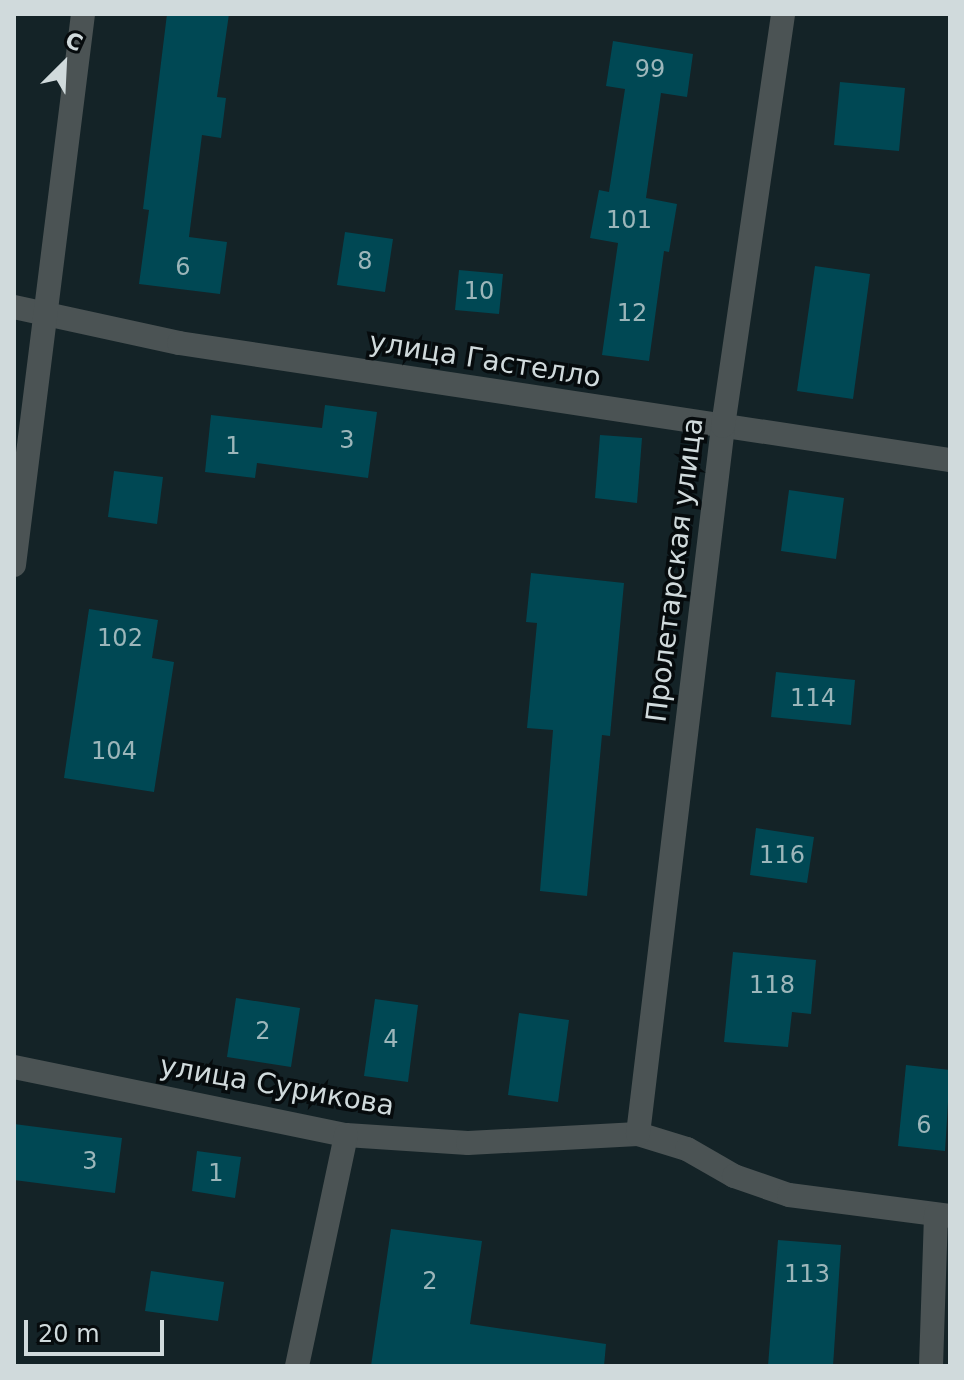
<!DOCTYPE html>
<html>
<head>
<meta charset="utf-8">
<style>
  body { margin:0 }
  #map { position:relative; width:964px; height:1380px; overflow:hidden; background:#142327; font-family:"DejaVu Sans",sans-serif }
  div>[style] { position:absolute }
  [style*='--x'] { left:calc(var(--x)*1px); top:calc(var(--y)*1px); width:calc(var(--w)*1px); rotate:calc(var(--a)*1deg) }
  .building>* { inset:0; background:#004854 }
  .minor>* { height:24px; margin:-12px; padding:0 12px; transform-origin:12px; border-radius:12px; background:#4b5354 }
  span { translate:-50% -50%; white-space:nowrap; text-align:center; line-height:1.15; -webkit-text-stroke:7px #060b0d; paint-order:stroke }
  .number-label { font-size:24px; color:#9cb6ba }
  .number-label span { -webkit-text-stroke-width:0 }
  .street-label { font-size:28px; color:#d0dadc }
  .frame { position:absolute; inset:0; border:16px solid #d0dadc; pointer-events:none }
  .north { position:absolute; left:24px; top:24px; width:80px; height:80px; -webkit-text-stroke:6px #060b0d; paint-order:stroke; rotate:24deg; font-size:22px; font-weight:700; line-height:32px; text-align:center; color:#d0dadc }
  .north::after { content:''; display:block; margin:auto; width:28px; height:36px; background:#d0dadc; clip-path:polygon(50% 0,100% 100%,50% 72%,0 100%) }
  .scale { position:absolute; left:24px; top:1320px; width:140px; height:36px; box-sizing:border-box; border:4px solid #d0dadc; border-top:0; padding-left:10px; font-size:24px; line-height:28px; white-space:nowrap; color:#d0dadc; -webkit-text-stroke:6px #060b0d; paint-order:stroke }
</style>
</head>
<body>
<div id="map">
  <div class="building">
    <div style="clip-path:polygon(167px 14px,229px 14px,217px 97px,226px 98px,221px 138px,202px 135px,189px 237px,227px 242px,220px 294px,139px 284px,149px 210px,143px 209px)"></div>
    <div style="clip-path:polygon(613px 41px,693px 54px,687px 97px,661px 93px,646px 198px,677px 204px,669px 252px,664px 251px,649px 361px,602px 355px,618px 243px,590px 238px,599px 190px,609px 192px,625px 89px,606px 86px)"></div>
    <div style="clip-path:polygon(840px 82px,905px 88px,899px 151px,834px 145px)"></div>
    <div style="clip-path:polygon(345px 232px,393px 239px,385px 292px,337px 285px)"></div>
    <div style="clip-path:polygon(815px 266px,870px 274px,853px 399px,797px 391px)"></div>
    <div style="clip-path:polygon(459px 270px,503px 274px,499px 314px,455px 310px)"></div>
    <div style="clip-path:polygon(325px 405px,377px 412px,368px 478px,257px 463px,255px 478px,205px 472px,211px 415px,322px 428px)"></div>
    <div style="clip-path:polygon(600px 435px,642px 438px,637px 503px,595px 498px)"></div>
    <div style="clip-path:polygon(114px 471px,163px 477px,157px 524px,108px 517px)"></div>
    <div style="clip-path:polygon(789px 490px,844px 498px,836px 559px,781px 551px)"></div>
    <div style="clip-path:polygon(531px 573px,624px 583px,610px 736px,602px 735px,587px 896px,540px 891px,553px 730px,527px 728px,537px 623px,526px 622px)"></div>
    <div style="clip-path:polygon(89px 609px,158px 620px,152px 658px,174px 662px,154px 792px,64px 778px)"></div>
    <div style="clip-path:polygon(776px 672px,855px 680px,851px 725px,771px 717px)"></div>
    <div style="clip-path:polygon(756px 828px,814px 837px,807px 883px,750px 875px)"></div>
    <div style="clip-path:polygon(733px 952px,816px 960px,811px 1014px,792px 1012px,788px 1047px,724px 1042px)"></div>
    <div style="clip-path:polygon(236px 998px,300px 1008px,291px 1067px,227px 1057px)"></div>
    <div style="clip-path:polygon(375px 999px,418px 1005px,408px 1082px,364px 1076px)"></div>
    <div style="clip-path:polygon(519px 1013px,569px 1020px,558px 1102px,508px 1095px)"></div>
    <div style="clip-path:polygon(906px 1065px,950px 1070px,945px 1151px,898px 1146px)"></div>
    <div style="clip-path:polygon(14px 1124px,122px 1138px,115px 1193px,14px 1180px)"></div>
    <div style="clip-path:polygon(197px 1151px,241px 1157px,235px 1198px,192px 1191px)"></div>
    <div style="clip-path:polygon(391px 1229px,482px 1241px,470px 1324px,606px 1344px,604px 1366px,371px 1366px)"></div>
    <div style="clip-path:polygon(778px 1240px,841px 1245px,833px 1366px,768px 1366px)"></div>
    <div style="clip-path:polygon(151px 1271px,224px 1282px,218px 1321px,145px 1311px)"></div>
  </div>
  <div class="minor">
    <div style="--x:14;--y:307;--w:169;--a:12.3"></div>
    <div style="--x:179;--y:343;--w:780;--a:8.63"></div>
    <div style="--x:14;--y:565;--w:555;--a:-82.86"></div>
    <div style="--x:14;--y:1067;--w:339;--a:11.6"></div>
    <div style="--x:346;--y:1135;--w:122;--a:3.8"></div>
    <div style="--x:468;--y:1143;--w:170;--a:-3"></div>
    <div style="--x:638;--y:1134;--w:51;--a:17"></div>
    <div style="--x:687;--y:1149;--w:54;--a:29.9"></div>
    <div style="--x:734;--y:1176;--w:58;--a:19.1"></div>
    <div style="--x:789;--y:1195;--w:162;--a:7.4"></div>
    <div style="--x:638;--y:1134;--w:713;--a:-83.15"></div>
    <div style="--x:723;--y:426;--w:416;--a:-81.7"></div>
    <div style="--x:297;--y:1366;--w:236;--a:-78"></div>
    <div style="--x:931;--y:1366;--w:151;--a:-88.1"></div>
  </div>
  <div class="number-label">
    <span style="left:650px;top:70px">99</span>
    <span style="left:629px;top:221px">101</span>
    <span style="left:365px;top:262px">8</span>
    <span style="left:183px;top:268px">6</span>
    <span style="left:479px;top:292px">10</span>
    <span style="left:632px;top:314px">12</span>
    <span style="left:347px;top:441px">3</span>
    <span style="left:233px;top:447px">1</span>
    <span style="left:120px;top:639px">102</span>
    <span style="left:813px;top:699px">114</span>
    <span style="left:114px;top:752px">104</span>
    <span style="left:782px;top:856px">116</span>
    <span style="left:772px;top:986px">118</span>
    <span style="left:263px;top:1032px">2</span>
    <span style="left:391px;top:1040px">4</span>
    <span style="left:924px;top:1126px">6</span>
    <span style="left:90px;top:1162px">3</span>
    <span style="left:216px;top:1174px">1</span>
    <span style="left:807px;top:1275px">113</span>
    <span style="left:430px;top:1282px">2</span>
  </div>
  <div class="street-label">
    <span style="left:485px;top:360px;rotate:9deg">улица Гастелло</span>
    <span style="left:675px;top:570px;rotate:-83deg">Пролетарская улица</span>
    <span style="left:277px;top:1086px;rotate:10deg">улица Сурикова</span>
  </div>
  <div class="frame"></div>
  <div class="north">С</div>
  <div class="scale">20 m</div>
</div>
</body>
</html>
